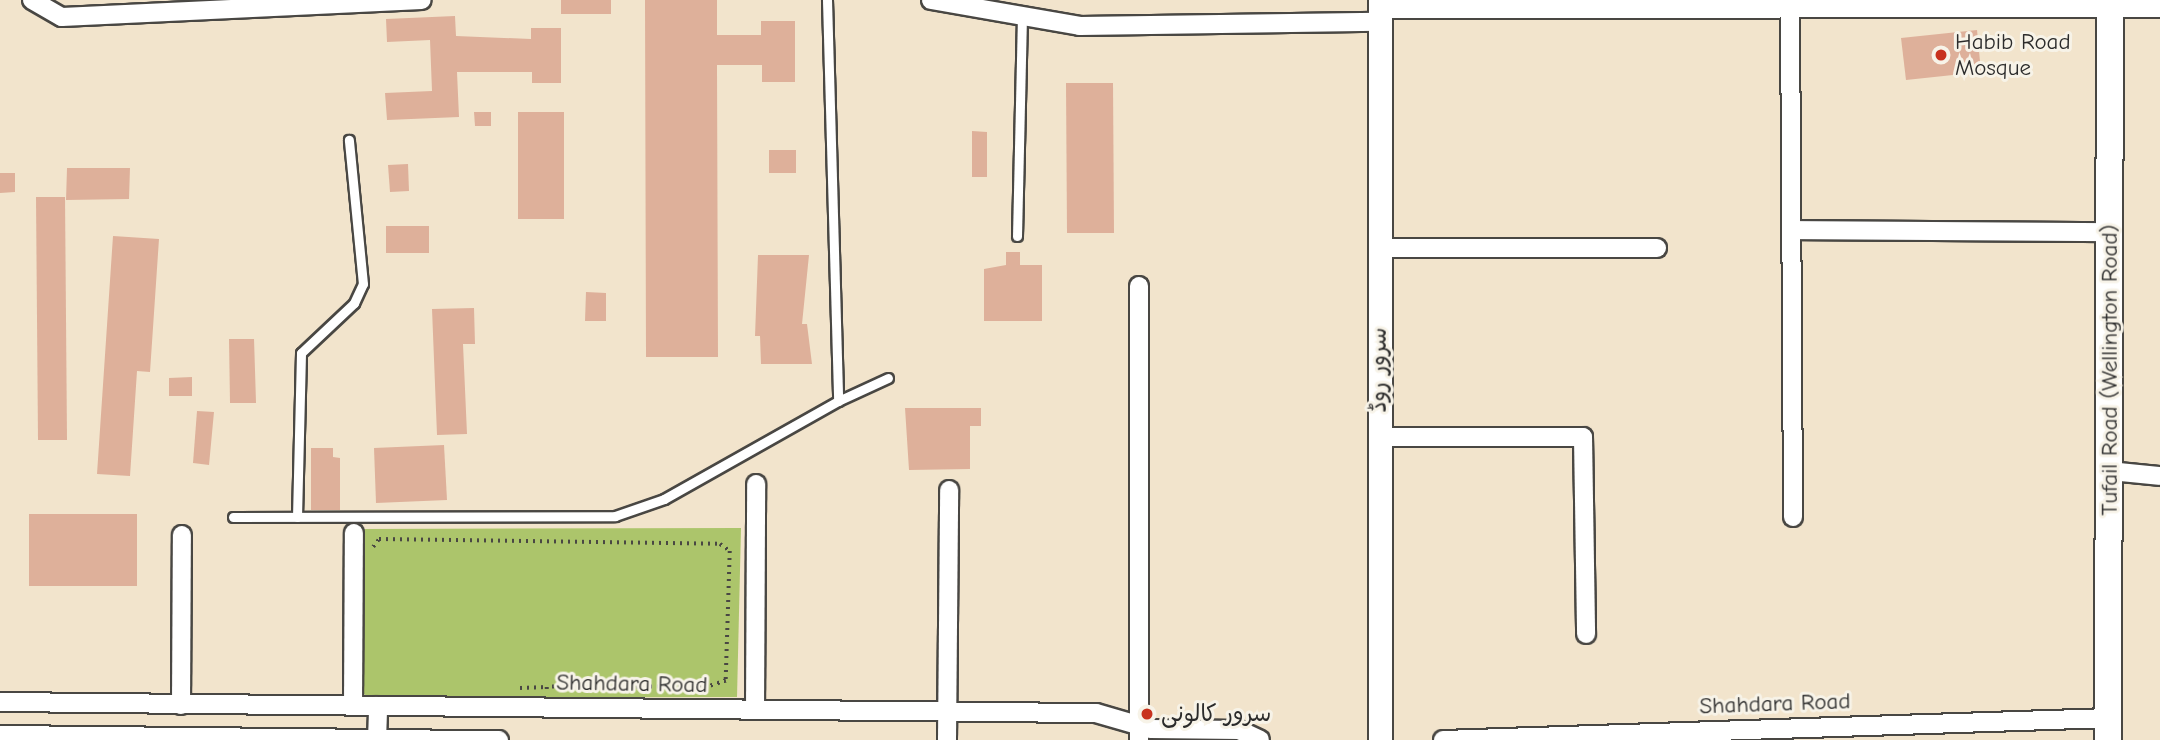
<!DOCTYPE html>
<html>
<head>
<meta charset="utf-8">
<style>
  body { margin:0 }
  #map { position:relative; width:2160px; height:740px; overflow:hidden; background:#f2e4cc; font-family:"Comic Neue","Playpen Sans Arabic",sans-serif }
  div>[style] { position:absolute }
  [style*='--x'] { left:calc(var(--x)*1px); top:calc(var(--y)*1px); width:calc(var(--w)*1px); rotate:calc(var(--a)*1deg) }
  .green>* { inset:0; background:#acc56b }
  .building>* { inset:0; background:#deb09a }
  .path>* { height:3.5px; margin-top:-1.75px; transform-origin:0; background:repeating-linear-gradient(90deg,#494743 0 2px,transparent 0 7px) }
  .roads { filter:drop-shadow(2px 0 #494743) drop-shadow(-2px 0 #494743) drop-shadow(0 2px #494743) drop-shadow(0 -2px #494743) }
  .service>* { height:9px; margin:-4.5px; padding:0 4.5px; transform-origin:4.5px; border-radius:4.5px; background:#fff }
  .minor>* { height:18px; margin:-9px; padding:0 9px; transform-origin:9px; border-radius:9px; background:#fff }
  .tertiary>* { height:23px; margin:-11.5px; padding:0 11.5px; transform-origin:11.5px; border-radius:11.5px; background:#fff }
  .secondary>* { height:26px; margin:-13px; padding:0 13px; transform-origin:13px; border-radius:13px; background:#fff }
  .dots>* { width:19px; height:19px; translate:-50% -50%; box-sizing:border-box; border:4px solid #f7f3e8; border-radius:50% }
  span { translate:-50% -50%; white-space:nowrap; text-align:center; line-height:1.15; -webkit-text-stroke:6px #f7f3e8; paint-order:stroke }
  .poi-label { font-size:23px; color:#2b2b2b }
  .left { translate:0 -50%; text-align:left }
  .street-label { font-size:23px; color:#2b2b2b }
</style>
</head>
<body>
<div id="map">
  <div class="green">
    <div style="clip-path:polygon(741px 528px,737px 697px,370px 698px,361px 692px,361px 529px)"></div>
  </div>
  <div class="building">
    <div style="clip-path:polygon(561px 0,611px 0,611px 14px,561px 14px)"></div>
    <div style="clip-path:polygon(645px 0,717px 0,717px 35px,761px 35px,761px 21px,795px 21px,795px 82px,762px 82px,762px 65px,717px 65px,718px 357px,646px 357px)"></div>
    <div style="clip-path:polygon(455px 16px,456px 36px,531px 39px,531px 28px,561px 28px,561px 83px,532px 83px,532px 72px,457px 72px,459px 117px,387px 120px,385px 93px,432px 91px,430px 40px,387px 42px,386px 19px)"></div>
    <div style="clip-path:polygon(1977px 30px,1981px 72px,1906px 80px,1901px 38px)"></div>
    <div style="clip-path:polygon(1066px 83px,1113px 83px,1114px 233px,1067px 233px)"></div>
    <div style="clip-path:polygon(474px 112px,491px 112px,491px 126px,475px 126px)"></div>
    <div style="clip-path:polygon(518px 112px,564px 112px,564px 219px,518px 219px)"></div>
    <div style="clip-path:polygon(972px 131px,987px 132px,987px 177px,972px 177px)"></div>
    <div style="clip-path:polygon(769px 150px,796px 150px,796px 173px,769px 173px)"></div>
    <div style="clip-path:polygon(408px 164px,409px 191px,390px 192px,388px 165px)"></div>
    <div style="clip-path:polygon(67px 168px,130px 168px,129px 199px,66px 200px)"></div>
    <div style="clip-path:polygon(0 173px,15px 173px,15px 192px,0 193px)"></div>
    <div style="clip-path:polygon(36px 197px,65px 197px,67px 440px,38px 440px)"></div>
    <div style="clip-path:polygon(386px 226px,429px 226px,429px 253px,386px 253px)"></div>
    <div style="clip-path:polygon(113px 236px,159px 239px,150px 372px,137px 371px,130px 476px,97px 474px)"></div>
    <div style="clip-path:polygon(1006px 252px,1020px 252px,1020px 265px,1042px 265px,1042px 321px,984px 321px,984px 269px,1006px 265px)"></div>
    <div style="clip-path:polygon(758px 255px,809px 255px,802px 324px,807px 324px,812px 364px,761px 364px,760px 336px,755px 336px)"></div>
    <div style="clip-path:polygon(586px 292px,606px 293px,606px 321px,585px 321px)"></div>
    <div style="clip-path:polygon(474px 308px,475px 344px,463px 344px,467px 434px,437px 435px,432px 309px)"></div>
    <div style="clip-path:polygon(229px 339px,254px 339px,256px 403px,230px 403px)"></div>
    <div style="clip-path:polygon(192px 377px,192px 396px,169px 396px,169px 378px)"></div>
    <div style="clip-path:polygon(905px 408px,981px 408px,981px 426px,970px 426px,970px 469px,909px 470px)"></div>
    <div style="clip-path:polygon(197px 411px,214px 412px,209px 465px,193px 463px)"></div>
    <div style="clip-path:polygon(444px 445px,447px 500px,376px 503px,374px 448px)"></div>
    <div style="clip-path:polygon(311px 448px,333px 448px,333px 457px,340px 458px,340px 510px,311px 510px)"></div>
    <div style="clip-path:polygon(29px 514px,137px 514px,137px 586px,29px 586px)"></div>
  </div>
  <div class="path">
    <div style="--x:373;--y:547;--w:10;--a:-53"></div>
    <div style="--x:379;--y:539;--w:341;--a:0.8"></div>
    <div style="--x:720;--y:544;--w:12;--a:35"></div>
    <div style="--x:730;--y:551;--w:130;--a:91.8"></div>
    <div style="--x:726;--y:681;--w:19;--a:162"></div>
    <div style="--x:708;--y:687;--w:161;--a:180"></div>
    <div style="--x:520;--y:688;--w:27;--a:-2"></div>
    <div style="--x:547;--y:687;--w:4;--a:90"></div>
  </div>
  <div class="roads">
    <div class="service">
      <div style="--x:827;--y:0;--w:401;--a:88.4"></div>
      <div style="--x:1017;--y:236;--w:217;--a:-88.7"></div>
      <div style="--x:233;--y:517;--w:382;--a:-0.1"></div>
      <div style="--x:615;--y:516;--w:52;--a:-19.1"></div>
      <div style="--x:664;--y:499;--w:200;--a:-29.4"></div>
      <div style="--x:838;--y:401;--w:55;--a:-24.7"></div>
      <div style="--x:297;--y:517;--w:164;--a:-88.6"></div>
      <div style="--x:301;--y:353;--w:73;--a:-43.3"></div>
      <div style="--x:354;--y:303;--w:21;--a:-65"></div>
      <div style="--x:363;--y:284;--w:145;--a:-95.6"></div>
    </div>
    <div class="minor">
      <div style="--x:32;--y:0;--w:34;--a:30"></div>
      <div style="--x:62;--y:17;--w:360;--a:-2.7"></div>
      <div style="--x:931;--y:0;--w:151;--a:9.9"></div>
      <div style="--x:1080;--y:26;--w:299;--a:-0.8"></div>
      <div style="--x:1790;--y:6;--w:511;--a:89.66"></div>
      <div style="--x:1380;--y:9;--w:780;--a:-0.07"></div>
      <div style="--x:1791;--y:230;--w:319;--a:0.4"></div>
      <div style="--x:1380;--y:248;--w:277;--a:0"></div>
      <div style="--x:1379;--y:437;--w:204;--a:0"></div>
      <div style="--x:1583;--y:437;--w:197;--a:89.1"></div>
      <div style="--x:2110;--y:471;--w:50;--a:5.7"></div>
      <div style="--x:0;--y:702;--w:1096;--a:0.58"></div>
      <div style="--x:1096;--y:713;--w:57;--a:16.2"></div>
      <div style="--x:1151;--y:729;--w:88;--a:0.7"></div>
      <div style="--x:1239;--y:730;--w:23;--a:25"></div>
      <div style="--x:181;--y:705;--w:170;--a:-89.7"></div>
      <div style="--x:353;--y:705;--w:172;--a:-89.7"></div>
      <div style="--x:755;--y:710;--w:226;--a:-89.7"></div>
      <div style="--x:0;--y:735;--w:499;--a:0.6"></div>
      <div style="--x:377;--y:740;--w:34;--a:-88"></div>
      <div style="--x:947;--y:740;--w:250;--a:-89.5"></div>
      <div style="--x:1139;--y:740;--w:454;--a:-90"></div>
      <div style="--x:1443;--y:740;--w:665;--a:-1.89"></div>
    </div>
    <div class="tertiary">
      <div style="--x:1380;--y:0;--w:740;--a:90"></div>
    </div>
    <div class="secondary">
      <div style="--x:2108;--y:740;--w:740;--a:-89.85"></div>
    </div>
  </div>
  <div class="dots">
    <div style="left:1941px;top:55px;background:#c8321e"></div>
    <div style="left:1147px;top:714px;background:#c8321e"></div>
  </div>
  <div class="poi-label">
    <span class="left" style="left:1955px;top:55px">Habib Road<br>Mosque</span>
    <span class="left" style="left:1161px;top:714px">سرور کالونی</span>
  </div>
  <div class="street-label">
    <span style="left:1379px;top:370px;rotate:-90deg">سرور روڈ</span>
    <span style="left:2110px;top:370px;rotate:-90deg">Tufail Road (Wellington Road)</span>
    <span style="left:632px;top:684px;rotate:1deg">Shahdara Road</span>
    <span style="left:1775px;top:704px;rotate:-2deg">Shahdara Road</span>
  </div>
</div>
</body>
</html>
